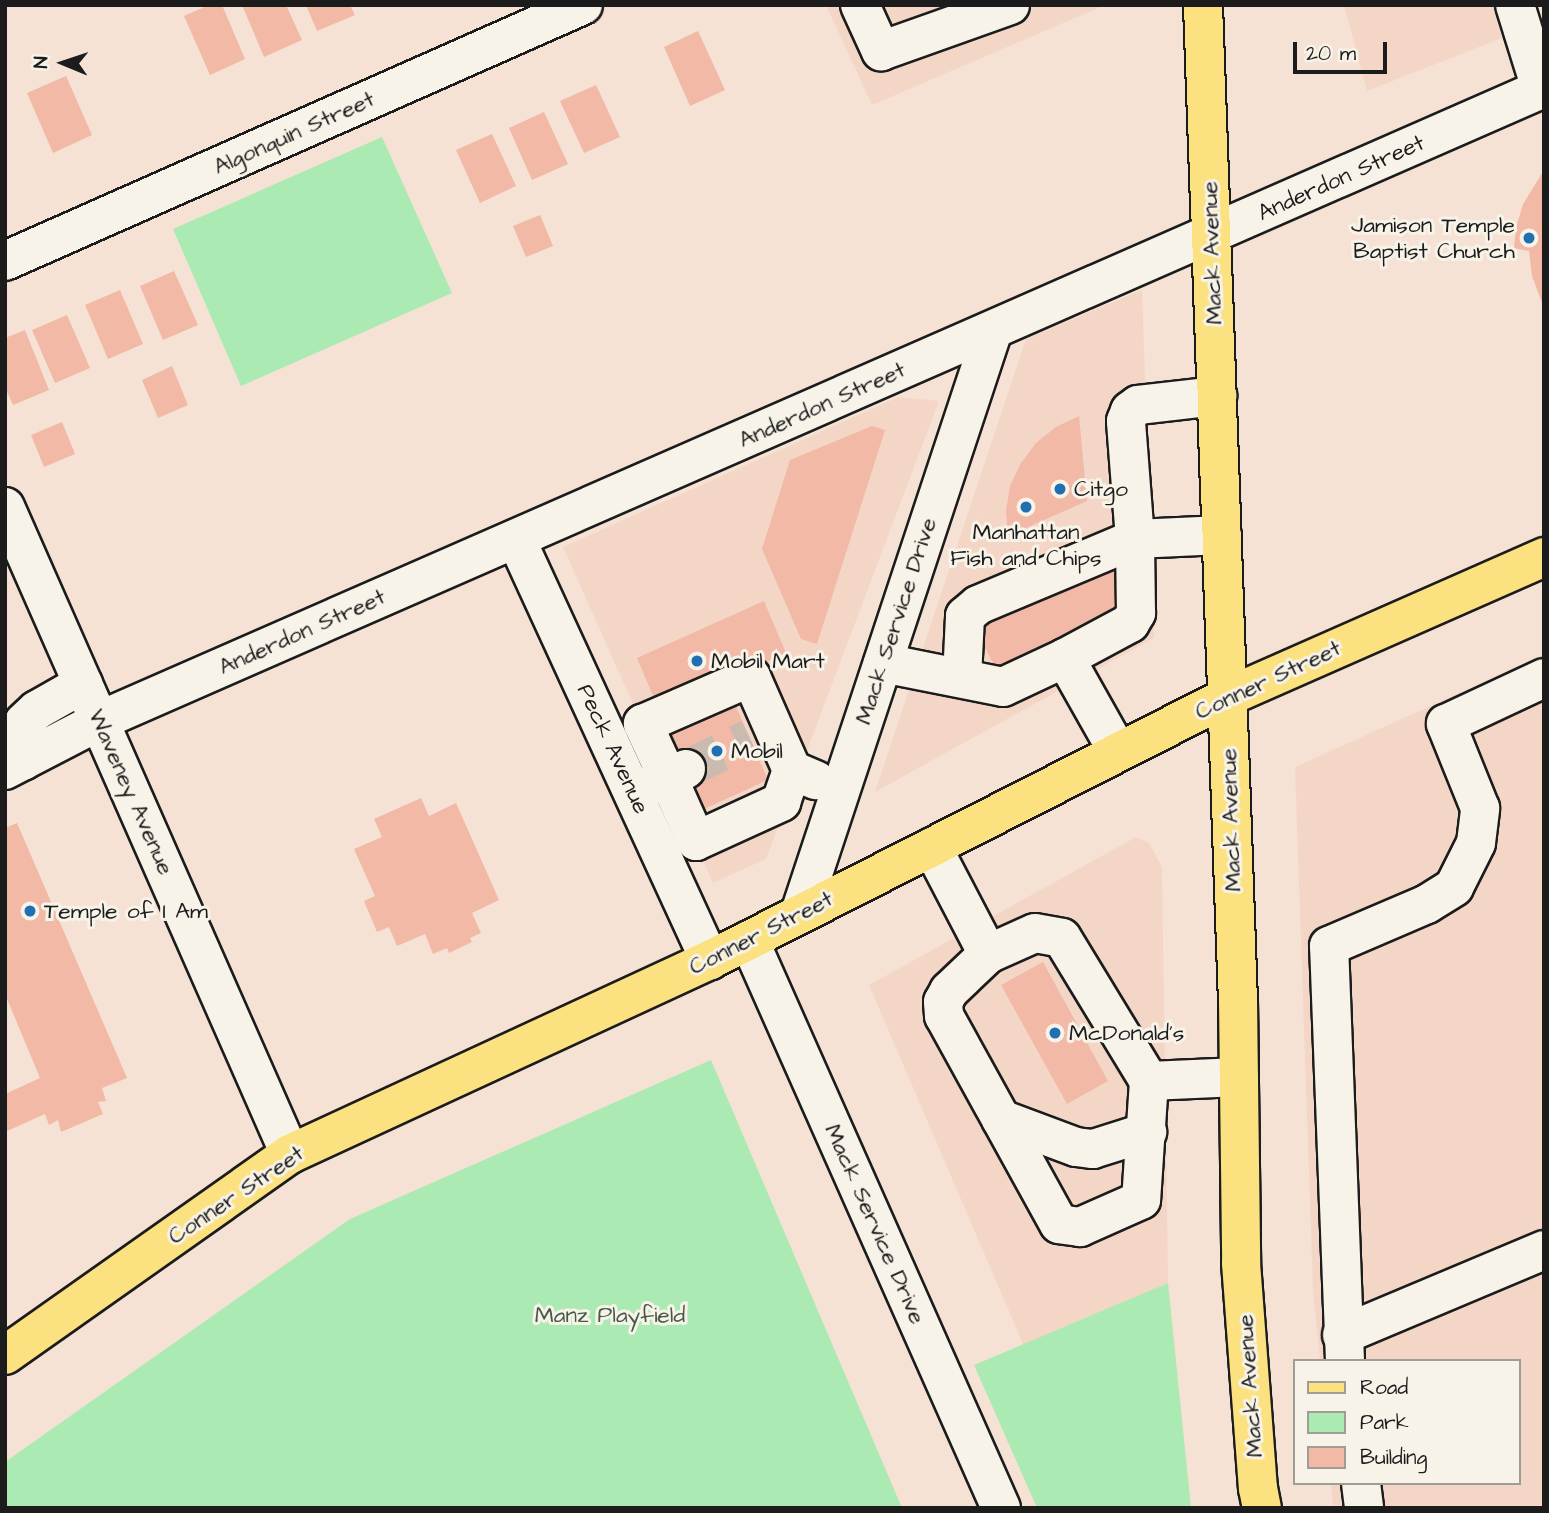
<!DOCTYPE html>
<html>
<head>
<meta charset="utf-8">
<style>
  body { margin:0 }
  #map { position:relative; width:1549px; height:1513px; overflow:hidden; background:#f5e2d4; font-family:"Architects Daughter",sans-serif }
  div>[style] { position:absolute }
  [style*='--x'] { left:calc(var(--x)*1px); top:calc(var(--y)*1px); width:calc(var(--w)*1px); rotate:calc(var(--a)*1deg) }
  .built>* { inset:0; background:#f4d6c6 }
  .green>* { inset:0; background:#abeab2 }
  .building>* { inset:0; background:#f1b9a6 }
  .minor-tunnel>* { height:38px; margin-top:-19px; transform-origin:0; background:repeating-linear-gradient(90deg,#cabaaf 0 38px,transparent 0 57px) }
  .roads { filter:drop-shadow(2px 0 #1c1c1c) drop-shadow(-2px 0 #1c1c1c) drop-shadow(0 2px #1c1c1c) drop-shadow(0 -2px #1c1c1c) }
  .minor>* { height:38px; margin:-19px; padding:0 19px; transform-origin:19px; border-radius:19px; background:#f7f3e8 }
  .major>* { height:38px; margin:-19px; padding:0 19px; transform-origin:19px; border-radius:19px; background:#fbe180 }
  .dots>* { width:19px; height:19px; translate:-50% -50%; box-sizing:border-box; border:4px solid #f7f3e8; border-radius:50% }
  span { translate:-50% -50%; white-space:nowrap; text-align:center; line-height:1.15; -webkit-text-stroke:6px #f7f3e8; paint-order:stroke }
  .street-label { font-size:23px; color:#1c1c1c }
  .poi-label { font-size:23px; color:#1c1c1c }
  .right { translate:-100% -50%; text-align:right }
  .left { translate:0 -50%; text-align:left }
  .park-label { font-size:23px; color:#475a49 }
  .frame { position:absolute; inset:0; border:7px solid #1c1c1c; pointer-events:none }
  .legend { position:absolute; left:1293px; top:1359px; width:228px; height:126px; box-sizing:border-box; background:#f7f3e8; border:2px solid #9f9d96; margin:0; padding:9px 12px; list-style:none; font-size:21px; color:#1c1c1c }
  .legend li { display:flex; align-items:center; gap:14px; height:35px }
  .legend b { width:35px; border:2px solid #9f9d96 }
  .north { position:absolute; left:28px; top:28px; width:70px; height:70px; -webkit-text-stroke:5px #f7f3e8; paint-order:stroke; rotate:272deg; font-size:19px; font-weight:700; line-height:28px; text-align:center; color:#1c1c1c }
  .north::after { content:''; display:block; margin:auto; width:24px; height:32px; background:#1c1c1c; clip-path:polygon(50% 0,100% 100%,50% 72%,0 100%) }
  .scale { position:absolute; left:1293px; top:42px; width:94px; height:32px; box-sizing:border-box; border:4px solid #1c1c1c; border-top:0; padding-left:9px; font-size:21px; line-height:24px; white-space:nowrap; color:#1c1c1c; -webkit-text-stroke:5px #f7f3e8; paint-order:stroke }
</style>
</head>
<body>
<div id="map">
  <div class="built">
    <div style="clip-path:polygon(826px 5px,1105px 5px,872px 105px)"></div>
    <div style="clip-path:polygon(1344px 5px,1492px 5px,1502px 38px,1367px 91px)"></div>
    <div style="clip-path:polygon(1142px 290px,1154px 638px,875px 792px,1026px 339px)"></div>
    <div style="clip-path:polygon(898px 397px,939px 401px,766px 859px,713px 883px,563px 547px)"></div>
    <div style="clip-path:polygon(1544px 655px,1544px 1508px,1333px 1508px,1331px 1483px,1519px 1483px,1519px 1361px,1320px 1361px,1313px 1290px,1295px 767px)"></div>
    <div style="clip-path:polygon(1136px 837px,1149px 843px,1162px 867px,1168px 1283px,1024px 1346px,869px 985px)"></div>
  </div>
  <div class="green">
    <div style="clip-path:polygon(382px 137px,452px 293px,241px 386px,173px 229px)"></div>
    <div style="clip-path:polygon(711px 1060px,902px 1508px,5px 1508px,5px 1462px,350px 1219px)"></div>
    <div style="clip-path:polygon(1168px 1283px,1191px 1508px,1037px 1508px,974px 1365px)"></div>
  </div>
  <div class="building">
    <div style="clip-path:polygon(209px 5px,222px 5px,245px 59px,210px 75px,184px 16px)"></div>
    <div style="clip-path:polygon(242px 5px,286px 5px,302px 40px,264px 57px)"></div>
    <div style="clip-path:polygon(306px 5px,350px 5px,355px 15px,317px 31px)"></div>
    <div style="clip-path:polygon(698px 31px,725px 90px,690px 106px,664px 47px)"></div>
    <div style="clip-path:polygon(66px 76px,92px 135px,53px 153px,27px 93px)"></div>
    <div style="clip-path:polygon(596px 85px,620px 137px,584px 153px,560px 101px)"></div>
    <div style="clip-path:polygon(544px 112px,568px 164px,532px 180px,509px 128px)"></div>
    <div style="clip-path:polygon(492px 134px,516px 186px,480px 203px,456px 150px)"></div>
    <div style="clip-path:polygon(1544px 170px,1544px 308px,1532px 276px,1529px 251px,1514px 248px,1516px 228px,1523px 204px)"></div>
    <div style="clip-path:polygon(540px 215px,553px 246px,526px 257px,513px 226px)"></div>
    <div style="clip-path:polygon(174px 271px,198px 325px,163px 340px,140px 286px)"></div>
    <div style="clip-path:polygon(120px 290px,143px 344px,108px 359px,85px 305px)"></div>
    <div style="clip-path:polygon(67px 315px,90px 368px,55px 383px,32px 330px)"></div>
    <div style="clip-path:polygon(25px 330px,49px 390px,13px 405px,5px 387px,5px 338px)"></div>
    <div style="clip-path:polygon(172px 366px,188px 405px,158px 418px,142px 380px)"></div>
    <div style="clip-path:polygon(1079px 416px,1087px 501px,1008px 536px,1006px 511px,1010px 486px,1021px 463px,1036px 443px,1056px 427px)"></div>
    <div style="clip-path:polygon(62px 422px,75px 454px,44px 467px,31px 435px)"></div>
    <div style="clip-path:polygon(872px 426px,885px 430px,817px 644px,801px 639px,762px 549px,790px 460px)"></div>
    <div style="clip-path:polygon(1110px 563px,1130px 602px,996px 669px,976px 630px)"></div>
    <div style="clip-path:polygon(764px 601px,786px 653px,659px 710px,637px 658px)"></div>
    <div style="clip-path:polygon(731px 695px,768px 780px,704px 809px,667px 724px)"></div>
    <div style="clip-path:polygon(421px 798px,429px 816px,456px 803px,499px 900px,472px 913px,481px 933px,470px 938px,472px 942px,449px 953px,447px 948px,433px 954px,425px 934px,397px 946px,389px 927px,377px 932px,364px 901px,375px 896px,354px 849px,382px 837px,374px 819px)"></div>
    <div style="clip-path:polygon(17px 823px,127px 1078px,102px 1088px,106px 1101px,98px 1102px,103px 1114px,61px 1132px,58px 1120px,49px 1125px,45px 1114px,5px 1132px,5px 1094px,40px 1078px,5px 994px,5px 828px)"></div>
    <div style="clip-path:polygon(1043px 962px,1108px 1081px,1067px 1104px,1001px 985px)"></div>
  </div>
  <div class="minor-tunnel">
    <div style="--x:686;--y:769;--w:71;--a:-25.8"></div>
  </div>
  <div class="roads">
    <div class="minor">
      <div style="--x:860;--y:5;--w:51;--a:65.5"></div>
      <div style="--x:881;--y:51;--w:137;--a:-19.6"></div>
      <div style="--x:1515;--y:5;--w:88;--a:72.8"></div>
      <div style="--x:5;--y:261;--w:632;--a:-23.89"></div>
      <div style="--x:5;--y:507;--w:707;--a:66.23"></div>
      <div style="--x:516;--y:539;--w:464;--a:65.3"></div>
      <div style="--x:883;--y:663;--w:122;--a:11.3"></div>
      <div style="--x:1003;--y:687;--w:68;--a:-25.1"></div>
      <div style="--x:962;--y:678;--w:62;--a:-87.2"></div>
      <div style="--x:965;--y:616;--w:17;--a:-40"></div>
      <div style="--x:978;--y:605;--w:170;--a:-22.8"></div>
      <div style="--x:1135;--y:539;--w:87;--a:-2.6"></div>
      <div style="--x:1118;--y:752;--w:108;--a:-119.4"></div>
      <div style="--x:1065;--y:658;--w:74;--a:-28.3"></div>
      <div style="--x:1130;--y:623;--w:12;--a:-59"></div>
      <div style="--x:1136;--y:613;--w:74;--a:-90.8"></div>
      <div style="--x:1135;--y:539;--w:118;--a:-94.4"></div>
      <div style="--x:1126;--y:421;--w:11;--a:-68"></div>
      <div style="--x:1130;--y:411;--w:10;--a:-37"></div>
      <div style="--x:1138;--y:405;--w:80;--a:-6.5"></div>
      <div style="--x:23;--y:761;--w:21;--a:-98"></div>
      <div style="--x:20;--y:740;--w:18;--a:-77"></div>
      <div style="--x:24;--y:722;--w:18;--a:-43"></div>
      <div style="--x:37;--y:710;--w:53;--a:-29.5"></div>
      <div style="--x:686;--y:769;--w:20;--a:153"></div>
      <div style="--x:668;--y:778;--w:60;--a:-114.8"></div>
      <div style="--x:643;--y:724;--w:118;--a:-23.5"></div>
      <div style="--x:751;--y:677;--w:102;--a:66.2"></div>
      <div style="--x:5;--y:770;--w:106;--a:-27.5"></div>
      <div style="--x:99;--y:721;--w:1578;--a:-23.66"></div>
      <div style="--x:644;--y:788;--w:26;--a:-23"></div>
      <div style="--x:668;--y:778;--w:69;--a:66"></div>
      <div style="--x:696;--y:841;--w:94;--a:-24.6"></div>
      <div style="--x:781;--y:802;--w:34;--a:-71"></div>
      <div style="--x:792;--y:770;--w:26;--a:23"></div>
      <div style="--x:932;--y:847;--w:121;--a:62.4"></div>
      <div style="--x:800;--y:913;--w:614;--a:-71.68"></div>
      <div style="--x:1035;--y:933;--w:27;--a:10"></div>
      <div style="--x:1062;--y:938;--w:167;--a:58.7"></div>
      <div style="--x:1149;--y:1081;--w:119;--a:93.8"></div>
      <div style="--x:1141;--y:1200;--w:67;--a:156.1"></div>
      <div style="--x:1080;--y:1227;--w:21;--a:-172"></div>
      <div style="--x:1059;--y:1224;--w:238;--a:-118.9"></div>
      <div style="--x:944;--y:1016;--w:14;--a:-94"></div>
      <div style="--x:943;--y:1002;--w:13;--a:-61"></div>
      <div style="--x:949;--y:991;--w:54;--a:-43.5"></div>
      <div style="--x:988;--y:954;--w:51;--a:-24.1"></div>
      <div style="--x:749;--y:940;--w:621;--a:66.07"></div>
      <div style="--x:1149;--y:1081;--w:90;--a:-2.5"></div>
      <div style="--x:1001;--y:1119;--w:80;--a:20.5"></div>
      <div style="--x:1076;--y:1147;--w:17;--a:7"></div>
      <div style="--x:1093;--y:1149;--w:57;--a:-17.5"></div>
      <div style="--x:1342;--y:1335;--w:219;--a:-22.8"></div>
      <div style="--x:1345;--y:1361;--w:415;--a:-92.2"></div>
      <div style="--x:1329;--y:946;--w:107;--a:-23.2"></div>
      <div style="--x:1427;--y:904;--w:32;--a:-32"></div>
      <div style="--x:1454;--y:887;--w:49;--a:-63.4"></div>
      <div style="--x:1476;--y:843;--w:35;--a:-83"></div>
      <div style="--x:1480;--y:808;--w:91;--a:-112"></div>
      <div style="--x:1446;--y:724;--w:108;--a:-25.1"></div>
      <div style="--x:1361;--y:1483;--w:25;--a:83"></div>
    </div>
    <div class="major">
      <div style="--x:1203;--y:5;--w:996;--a:87.99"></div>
      <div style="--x:1238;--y:1000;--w:263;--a:89.3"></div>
      <div style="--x:1241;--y:1263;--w:226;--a:85.7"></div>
      <div style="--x:1258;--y:1488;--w:20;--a:79"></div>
      <div style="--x:5;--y:1355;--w:349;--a:-35.2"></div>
      <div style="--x:290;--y:1154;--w:463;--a:-24.8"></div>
      <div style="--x:710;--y:960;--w:580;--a:-26.96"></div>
      <div style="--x:1227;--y:697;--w:347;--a:-23.8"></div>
    </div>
  </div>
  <div class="dots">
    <div style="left:1529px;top:238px;background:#1f6fb2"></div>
    <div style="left:1060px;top:489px;background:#1f6fb2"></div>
    <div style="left:1026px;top:507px;background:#1f6fb2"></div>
    <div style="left:697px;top:661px;background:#1f6fb2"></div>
    <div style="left:717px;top:751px;background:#1f6fb2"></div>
    <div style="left:30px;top:911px;background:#1f6fb2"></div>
    <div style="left:1055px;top:1033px;background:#1f6fb2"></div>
  </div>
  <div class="street-label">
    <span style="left:294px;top:133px;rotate:-24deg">Algonquin Street</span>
    <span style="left:1341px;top:178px;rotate:-24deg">Anderdon Street</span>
    <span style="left:1212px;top:253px;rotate:-92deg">Mack Avenue</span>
    <span style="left:822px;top:405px;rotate:-24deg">Anderdon Street</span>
    <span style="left:896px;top:621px;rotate:-72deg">Mack Service Drive</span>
    <span style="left:302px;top:632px;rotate:-24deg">Anderdon Street</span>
    <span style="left:1268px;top:680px;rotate:-25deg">Conner Street</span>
    <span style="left:613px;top:749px;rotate:65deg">Peck Avenue</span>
    <span style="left:131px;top:792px;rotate:66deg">Waveney Avenue</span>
    <span style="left:1231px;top:820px;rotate:-92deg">Mack Avenue</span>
    <span style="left:761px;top:933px;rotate:-27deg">Conner Street</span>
    <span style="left:236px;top:1195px;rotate:-34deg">Conner Street</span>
    <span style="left:875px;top:1224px;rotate:66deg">Mack Service Drive</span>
    <span style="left:1250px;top:1386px;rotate:-94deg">Mack Avenue</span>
  </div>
  <div class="poi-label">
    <span class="right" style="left:1515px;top:238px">Jamison Temple<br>Baptist Church</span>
    <span class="left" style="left:1074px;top:489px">Citgo</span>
    <span style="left:1026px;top:545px">Manhattan<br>Fish and Chips</span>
    <span class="left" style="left:711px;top:661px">Mobil Mart</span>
    <span class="left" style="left:731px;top:751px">Mobil</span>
    <span class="left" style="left:44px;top:911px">Temple of I Am</span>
    <span class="left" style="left:1069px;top:1033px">McDonald's</span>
  </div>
  <div class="park-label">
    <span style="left:610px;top:1315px">Manz Playfield</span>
  </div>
  <div class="frame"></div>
  <ul class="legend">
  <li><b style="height:9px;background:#fbe180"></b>Road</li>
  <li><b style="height:19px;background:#abeab2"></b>Park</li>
  <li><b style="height:19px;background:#f1b9a6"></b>Building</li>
  </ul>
  <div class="north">N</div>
  <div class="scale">20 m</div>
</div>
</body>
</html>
